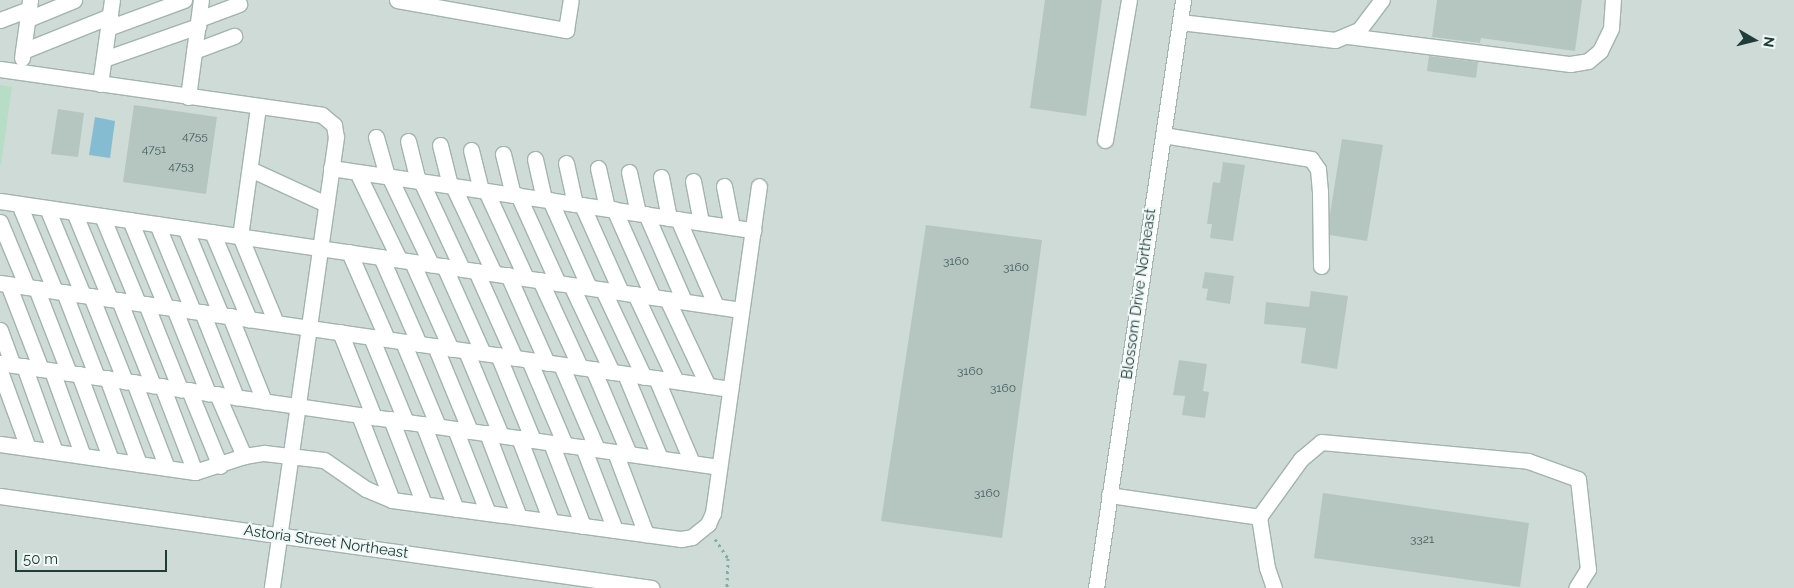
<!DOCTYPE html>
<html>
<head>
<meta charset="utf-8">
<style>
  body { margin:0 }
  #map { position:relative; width:1794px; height:588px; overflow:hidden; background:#e0ebe8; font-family:Raleway,sans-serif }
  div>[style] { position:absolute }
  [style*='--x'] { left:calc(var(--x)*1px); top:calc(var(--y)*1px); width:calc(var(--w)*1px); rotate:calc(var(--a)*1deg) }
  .built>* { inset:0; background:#cedbd7 }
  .green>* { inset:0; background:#b8ddc7 }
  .water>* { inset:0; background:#86bcd2 }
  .building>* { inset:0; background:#b5c6c1 }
  .path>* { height:3px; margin-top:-1.5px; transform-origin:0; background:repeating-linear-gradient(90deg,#7fb0a7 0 2.5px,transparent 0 6.5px) }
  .roads { filter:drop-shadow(1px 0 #a3b3b0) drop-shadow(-1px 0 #a3b3b0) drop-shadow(0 1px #a3b3b0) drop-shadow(0 -1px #a3b3b0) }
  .minor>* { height:15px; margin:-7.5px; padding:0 7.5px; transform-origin:7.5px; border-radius:7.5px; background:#fff }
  span { translate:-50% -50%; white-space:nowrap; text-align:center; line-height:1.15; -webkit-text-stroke:4px #f0f8f5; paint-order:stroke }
  .number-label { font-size:12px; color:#455e5a }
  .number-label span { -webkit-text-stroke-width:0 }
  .street-label { font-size:15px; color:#203c38 }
  .north { position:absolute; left:1729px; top:15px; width:50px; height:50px; -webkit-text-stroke:4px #f0f8f5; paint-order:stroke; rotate:98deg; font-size:14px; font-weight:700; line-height:20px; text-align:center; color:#203c38 }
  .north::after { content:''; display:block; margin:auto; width:18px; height:22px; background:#203c38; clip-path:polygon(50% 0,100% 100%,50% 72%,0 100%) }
  .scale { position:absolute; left:15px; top:550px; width:152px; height:22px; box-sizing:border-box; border:2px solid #203c38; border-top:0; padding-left:6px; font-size:15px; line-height:18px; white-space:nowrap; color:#203c38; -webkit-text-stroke:4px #f0f8f5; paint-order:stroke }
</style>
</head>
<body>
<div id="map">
  <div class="built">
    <div style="clip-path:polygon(0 0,1794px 0,1794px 588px,0 588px)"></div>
  </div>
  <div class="green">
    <div style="clip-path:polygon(0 85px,12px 87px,1px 165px,0 165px)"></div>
  </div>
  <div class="water">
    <div style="clip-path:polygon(95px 117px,115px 121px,110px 158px,89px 155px)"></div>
  </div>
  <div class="building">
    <div style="clip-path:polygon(1045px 0,1102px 0,1086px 116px,1030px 108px)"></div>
    <div style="clip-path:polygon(1437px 0,1582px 0,1575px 51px,1481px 38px,1480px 43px,1432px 37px)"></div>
    <div style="clip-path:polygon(1429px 56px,1478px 62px,1476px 78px,1427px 71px)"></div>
    <div style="clip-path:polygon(134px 105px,217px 117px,206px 194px,123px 182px)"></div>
    <div style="clip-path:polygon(58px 109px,84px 113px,78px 157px,51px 154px)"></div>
    <div style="clip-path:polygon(1342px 139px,1383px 145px,1367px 241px,1330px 235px,1330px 214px)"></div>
    <div style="clip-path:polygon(1223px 162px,1245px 165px,1233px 241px,1210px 238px,1212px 224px,1207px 224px,1213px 182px,1220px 183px)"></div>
    <div style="clip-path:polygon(926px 225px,1042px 240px,1002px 538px,881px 521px)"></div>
    <div style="clip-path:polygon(1205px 272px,1234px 276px,1230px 304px,1206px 300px,1208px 289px,1202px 288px)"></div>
    <div style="clip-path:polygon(1311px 291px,1348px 296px,1337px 369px,1301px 363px,1306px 328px,1264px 324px,1266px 302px,1309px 307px)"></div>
    <div style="clip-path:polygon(1179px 360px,1207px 364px,1203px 391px,1209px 392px,1205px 418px,1182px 415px,1185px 396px,1173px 395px)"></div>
    <div style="clip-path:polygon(1323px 493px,1529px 523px,1520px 587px,1314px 558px)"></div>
  </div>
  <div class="path">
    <div style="--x:715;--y:539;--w:23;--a:56"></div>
    <div style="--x:728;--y:558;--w:30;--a:92"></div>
  </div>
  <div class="roads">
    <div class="minor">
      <div style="--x:397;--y:0;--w:172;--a:10.1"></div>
      <div style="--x:566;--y:30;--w:30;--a:-81"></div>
      <div style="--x:28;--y:19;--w:50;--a:-22.4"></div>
      <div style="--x:199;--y:19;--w:43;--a:-20.6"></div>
      <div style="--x:0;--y:20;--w:31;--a:-21"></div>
      <div style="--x:1180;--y:22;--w:156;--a:6.6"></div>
      <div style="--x:1335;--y:40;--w:26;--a:-23"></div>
      <div style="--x:1359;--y:30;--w:38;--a:-53"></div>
      <div style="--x:108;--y:28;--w:81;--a:-20.2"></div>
      <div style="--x:1348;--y:36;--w:224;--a:7.2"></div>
      <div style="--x:1570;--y:64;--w:18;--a:-9"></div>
      <div style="--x:1588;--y:61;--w:16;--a:-40"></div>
      <div style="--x:1600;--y:51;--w:25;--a:-64"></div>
      <div style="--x:1611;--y:28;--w:28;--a:-86"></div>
      <div style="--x:23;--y:51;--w:94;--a:-21.9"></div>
      <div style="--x:194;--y:51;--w:43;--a:-20.6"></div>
      <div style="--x:22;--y:58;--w:59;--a:-82.1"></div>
      <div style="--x:104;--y:59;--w:100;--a:-19.3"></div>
      <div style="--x:0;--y:69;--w:325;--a:8.1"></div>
      <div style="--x:322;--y:115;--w:16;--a:40"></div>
      <div style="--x:334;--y:125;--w:12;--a:81"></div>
      <div style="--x:336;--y:137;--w:456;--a:98.1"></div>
      <div style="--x:100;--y:84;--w:85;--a:-81.9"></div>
      <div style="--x:188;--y:97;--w:98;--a:-82.4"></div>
      <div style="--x:258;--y:107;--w:130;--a:97.9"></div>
      <div style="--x:240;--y:236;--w:94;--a:67.5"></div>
      <div style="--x:1163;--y:135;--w:150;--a:9.2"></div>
      <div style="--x:1311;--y:159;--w:12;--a:55"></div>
      <div style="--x:1318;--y:169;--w:22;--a:85"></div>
      <div style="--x:1320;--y:191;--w:75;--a:89.2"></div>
      <div style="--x:376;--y:137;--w:41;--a:74.2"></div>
      <div style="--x:1105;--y:140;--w:142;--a:-80.3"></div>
      <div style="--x:408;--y:141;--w:41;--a:76"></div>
      <div style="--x:440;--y:145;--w:41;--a:76"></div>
      <div style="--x:471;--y:150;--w:41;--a:76"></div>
      <div style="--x:503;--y:154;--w:42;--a:76.3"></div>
      <div style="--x:535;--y:159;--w:41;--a:77.3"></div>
      <div style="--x:566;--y:163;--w:42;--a:77.6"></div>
      <div style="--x:331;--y:168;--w:427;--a:8.4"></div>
      <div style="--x:598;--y:168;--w:41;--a:77.3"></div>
      <div style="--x:250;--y:169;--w:84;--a:24.7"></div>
      <div style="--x:357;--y:172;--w:97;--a:64.2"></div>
      <div style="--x:629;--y:172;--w:42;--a:77.6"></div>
      <div style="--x:389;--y:176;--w:98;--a:64.5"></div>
      <div style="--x:661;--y:177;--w:42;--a:79"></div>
      <div style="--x:421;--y:181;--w:97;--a:65"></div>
      <div style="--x:693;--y:181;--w:42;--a:79"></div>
      <div style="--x:453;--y:186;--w:96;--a:64.8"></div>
      <div style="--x:724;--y:186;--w:42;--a:79"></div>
      <div style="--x:486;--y:191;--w:96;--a:65.3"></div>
      <div style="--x:518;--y:195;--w:97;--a:65.6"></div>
      <div style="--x:550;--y:200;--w:95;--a:65.9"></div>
      <div style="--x:0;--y:201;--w:749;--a:8.37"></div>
      <div style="--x:19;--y:204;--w:94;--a:67.5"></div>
      <div style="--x:582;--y:205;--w:95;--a:65.9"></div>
      <div style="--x:47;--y:208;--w:94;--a:67.5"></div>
      <div style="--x:614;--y:209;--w:96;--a:66.1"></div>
      <div style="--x:74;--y:212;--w:94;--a:67.5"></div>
      <div style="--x:646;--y:214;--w:95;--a:66.4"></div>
      <div style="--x:102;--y:216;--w:94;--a:67.5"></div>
      <div style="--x:678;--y:219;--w:95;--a:66.4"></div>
      <div style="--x:130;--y:220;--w:94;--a:67.5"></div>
      <div style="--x:0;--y:222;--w:70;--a:67.4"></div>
      <div style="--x:157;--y:224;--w:94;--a:67.5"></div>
      <div style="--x:185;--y:228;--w:94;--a:67.5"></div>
      <div style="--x:212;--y:232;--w:95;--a:67"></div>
      <div style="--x:349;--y:252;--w:95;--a:66.4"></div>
      <div style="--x:381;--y:257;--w:95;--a:66.4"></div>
      <div style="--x:412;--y:262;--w:95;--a:65.9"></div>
      <div style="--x:444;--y:266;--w:95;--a:65.9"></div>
      <div style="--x:476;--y:271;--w:95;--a:65.9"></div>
      <div style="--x:508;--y:275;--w:96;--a:66.1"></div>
      <div style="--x:540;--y:280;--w:96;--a:65.3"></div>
      <div style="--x:0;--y:283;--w:738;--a:8.26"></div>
      <div style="--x:8;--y:284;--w:91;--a:68.8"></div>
      <div style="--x:571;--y:285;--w:96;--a:64.8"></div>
      <div style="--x:36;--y:288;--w:91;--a:68.8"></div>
      <div style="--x:603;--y:290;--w:96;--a:64.8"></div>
      <div style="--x:64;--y:292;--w:91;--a:68.8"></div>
      <div style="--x:635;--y:294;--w:96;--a:64.8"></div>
      <div style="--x:91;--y:296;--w:92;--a:68.2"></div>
      <div style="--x:667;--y:299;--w:96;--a:64.8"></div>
      <div style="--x:119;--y:300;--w:92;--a:68.2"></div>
      <div style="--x:146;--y:304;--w:92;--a:68.2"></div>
      <div style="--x:174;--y:308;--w:92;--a:68.2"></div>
      <div style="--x:202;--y:312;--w:92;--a:68.2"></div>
      <div style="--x:230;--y:316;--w:92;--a:68.2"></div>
      <div style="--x:0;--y:330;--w:37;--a:70"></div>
      <div style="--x:340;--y:332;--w:92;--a:68.2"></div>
      <div style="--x:371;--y:337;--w:92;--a:67.6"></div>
      <div style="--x:403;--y:342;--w:91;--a:67.4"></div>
      <div style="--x:435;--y:346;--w:92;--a:67.6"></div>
      <div style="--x:466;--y:351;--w:91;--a:67.4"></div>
      <div style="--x:498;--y:355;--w:92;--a:67.6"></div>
      <div style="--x:529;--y:360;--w:92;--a:67"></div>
      <div style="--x:0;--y:363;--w:726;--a:8.23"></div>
      <div style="--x:561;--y:365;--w:91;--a:66.8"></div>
      <div style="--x:24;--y:366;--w:91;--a:70.2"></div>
      <div style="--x:593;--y:369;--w:92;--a:67"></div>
      <div style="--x:0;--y:371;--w:82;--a:70"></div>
      <div style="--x:52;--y:371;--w:90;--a:70"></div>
      <div style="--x:79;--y:374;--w:92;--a:69.6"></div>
      <div style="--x:625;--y:374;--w:91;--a:67.4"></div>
      <div style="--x:107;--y:378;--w:92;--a:69.6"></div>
      <div style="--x:656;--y:378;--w:92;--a:67"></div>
      <div style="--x:134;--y:382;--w:92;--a:69"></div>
      <div style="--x:162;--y:386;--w:92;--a:69"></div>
      <div style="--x:189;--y:390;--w:82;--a:67.8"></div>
      <div style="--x:217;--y:394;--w:68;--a:66.5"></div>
      <div style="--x:359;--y:415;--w:91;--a:68.8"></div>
      <div style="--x:391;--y:419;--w:91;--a:68.8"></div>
      <div style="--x:423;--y:424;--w:91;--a:68.8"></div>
      <div style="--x:455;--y:429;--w:90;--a:68.6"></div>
      <div style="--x:487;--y:433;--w:90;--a:69.1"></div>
      <div style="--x:519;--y:438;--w:89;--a:68.9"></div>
      <div style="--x:551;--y:443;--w:89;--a:68.9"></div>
      <div style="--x:0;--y:444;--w:197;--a:8.2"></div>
      <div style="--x:195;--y:472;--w:52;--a:-18.1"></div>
      <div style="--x:244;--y:456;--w:20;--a:-9"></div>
      <div style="--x:264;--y:453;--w:60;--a:6.7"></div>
      <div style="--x:324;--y:460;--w:51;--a:34.6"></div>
      <div style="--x:366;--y:489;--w:28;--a:23"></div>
      <div style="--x:392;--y:500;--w:292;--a:7.7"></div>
      <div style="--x:681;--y:539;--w:11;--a:-10"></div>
      <div style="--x:692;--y:537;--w:21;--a:-39"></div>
      <div style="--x:708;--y:524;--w:12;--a:-66"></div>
      <div style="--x:713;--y:513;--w:330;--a:-82"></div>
      <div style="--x:583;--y:447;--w:89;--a:68.9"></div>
      <div style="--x:615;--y:452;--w:88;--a:69.3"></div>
      <div style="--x:1109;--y:495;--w:152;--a:8.3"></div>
      <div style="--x:0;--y:496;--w:658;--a:8.03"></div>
      <div style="--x:1096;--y:588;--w:594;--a:-81.58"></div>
      <div style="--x:1274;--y:588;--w:21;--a:-109"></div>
      <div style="--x:1267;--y:568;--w:52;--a:-98.9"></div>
      <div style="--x:1259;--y:517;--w:72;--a:-54.1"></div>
      <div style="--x:1301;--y:459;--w:26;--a:-40"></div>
      <div style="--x:1321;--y:442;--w:208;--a:5.2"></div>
      <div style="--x:1528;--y:461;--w:53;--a:19.8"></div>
      <div style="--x:1578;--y:479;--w:91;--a:83.7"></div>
      <div style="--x:1588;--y:569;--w:22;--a:122"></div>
    </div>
  </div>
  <div class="number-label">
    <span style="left:195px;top:137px">4755</span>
    <span style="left:154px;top:150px">4751</span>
    <span style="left:181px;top:167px">4753</span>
    <span style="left:956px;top:262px">3160</span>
    <span style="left:1016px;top:268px">3160</span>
    <span style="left:970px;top:372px">3160</span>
    <span style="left:1003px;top:389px">3160</span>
    <span style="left:987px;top:494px">3160</span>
    <span style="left:1422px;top:540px">3321</span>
  </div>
  <div class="street-label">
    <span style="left:1139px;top:294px;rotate:-82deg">Blossom Drive Northeast</span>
    <span style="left:326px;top:542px;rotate:8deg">Astoria Street Northeast</span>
  </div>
  <div class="north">N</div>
  <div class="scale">50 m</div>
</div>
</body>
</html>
